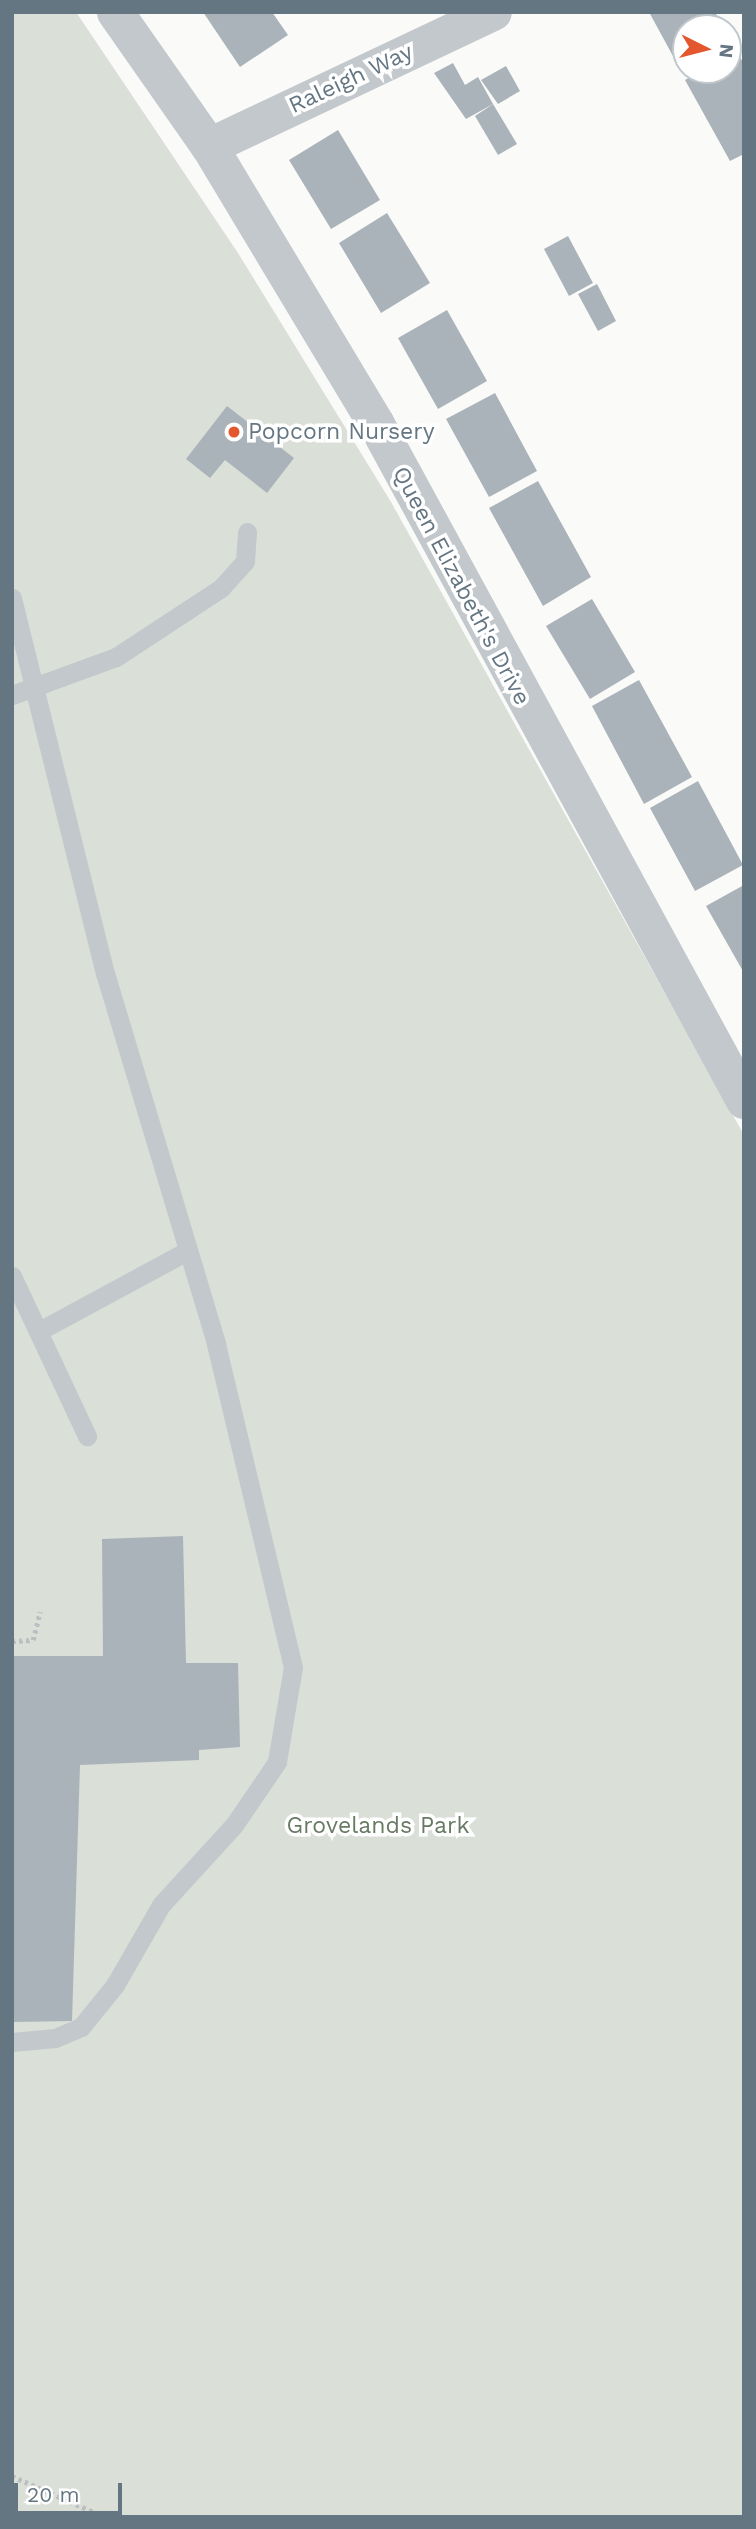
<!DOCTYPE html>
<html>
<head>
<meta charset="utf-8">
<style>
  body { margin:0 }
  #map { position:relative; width:756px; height:2529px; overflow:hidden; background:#fafaf8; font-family:"Work Sans",sans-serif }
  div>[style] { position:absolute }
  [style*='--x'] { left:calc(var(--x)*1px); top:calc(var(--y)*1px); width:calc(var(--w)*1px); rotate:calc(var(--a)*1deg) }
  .green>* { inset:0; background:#dadfd7 }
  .building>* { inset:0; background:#aab3b9 }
  .path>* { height:4.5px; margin-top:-2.25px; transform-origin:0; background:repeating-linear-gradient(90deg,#bbbfc2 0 3.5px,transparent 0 7px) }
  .service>* { height:19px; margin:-9.5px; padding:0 9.5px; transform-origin:9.5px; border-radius:9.5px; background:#c3c8cc }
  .minor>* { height:37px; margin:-18.5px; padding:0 18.5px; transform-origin:18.5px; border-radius:18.5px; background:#c3c8cc }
  .dots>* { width:19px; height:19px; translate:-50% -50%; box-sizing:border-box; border:4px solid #fff; border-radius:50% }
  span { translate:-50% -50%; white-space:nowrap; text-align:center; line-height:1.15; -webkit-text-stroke:7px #fff; paint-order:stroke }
  .street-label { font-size:23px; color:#657683 }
  .poi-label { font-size:23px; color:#657683 }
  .left { translate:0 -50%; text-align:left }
  .park-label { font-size:23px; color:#687a64 }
  .frame { position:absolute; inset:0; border:14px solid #657683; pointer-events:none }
  .north { position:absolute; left:672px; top:14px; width:70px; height:70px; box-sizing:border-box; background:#fff; border:2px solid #c1c8cd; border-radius:50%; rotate:96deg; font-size:19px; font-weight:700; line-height:28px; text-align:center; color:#657683 }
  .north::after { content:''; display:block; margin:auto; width:24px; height:32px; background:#e4572e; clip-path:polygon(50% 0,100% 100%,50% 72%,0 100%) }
  .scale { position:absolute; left:14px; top:2483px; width:108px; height:32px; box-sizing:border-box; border:4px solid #657683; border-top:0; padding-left:9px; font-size:21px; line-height:24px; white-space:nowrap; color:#657683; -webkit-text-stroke:5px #fff; paint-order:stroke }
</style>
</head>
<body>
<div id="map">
  <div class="green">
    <div style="clip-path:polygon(12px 12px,76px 12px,238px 253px,391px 502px,744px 1135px,744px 2517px,12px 2517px)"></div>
  </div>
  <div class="building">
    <div style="clip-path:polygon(203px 12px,272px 12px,288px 35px,240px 67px)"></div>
    <div style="clip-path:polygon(649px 12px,715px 12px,723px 28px,686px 28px,686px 66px,680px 69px)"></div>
    <div style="clip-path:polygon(737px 52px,744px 64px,744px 154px,730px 161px,685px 80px,703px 70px,728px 70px,728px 57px)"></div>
    <div style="clip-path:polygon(453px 63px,465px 85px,478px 77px,493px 104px,466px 119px,434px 73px)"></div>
    <div style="clip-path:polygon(506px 66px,520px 91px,498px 104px,481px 80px)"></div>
    <div style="clip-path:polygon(493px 104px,517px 144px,498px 155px,475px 116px)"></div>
    <div style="clip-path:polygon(338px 130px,380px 200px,331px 229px,289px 160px)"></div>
    <div style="clip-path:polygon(387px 213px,430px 283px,381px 313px,339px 243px)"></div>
    <div style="clip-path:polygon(568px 236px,593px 283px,569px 296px,544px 249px)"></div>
    <div style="clip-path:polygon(597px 284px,616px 321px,598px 331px,578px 294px)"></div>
    <div style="clip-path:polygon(447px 310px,487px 381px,438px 409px,398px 338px)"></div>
    <div style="clip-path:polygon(495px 393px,537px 471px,489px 497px,446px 419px)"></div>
    <div style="clip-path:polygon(227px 406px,294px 458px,267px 493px,225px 460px,210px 478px,186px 459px)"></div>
    <div style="clip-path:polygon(538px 481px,591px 577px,543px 606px,489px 508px)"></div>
    <div style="clip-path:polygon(592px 599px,635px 672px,590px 699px,546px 626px)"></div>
    <div style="clip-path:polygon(639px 680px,692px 777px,644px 804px,592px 706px)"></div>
    <div style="clip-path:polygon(698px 781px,743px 865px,695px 891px,650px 808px)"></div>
    <div style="clip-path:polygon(744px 885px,744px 973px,706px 906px)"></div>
    <div style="clip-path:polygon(183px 1536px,186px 1663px,238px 1663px,240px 1747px,199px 1750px,199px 1760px,80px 1765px,72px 2021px,12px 2022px,12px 1656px,103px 1656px,102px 1539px)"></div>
  </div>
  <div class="path">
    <div style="--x:12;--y:1641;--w:21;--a:-3"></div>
    <div style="--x:33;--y:1640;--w:29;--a:-76"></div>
    <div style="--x:12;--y:2476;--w:102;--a:23.8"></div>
  </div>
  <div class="service">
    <div style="--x:12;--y:598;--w:386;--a:76.1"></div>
    <div style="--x:105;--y:973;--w:387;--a:73.3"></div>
    <div style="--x:216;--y:1344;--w:332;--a:76.6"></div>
    <div style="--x:293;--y:1667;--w:96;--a:99.6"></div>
    <div style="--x:277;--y:1762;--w:76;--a:124.3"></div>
    <div style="--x:234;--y:1825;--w:108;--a:132.4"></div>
    <div style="--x:161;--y:1905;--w:92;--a:119.9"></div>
    <div style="--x:115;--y:1985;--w:54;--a:129"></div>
    <div style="--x:81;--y:2027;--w:28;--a:157"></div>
    <div style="--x:55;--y:2038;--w:43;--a:174.7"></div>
    <div style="--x:12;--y:695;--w:111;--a:-20.1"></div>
    <div style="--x:116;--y:657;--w:126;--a:-33.3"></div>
    <div style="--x:221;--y:588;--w:36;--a:-48"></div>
    <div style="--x:245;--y:561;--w:29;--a:-86"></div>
    <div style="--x:12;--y:1276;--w:177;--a:64.9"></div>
    <div style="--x:39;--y:1331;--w:168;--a:-28.4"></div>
  </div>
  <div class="minor">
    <div style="--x:115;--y:12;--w:164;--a:55"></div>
    <div style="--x:209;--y:146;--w:324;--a:59"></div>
    <div style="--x:376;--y:424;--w:770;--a:61.44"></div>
    <div style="--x:209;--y:146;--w:314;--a:-25.3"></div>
  </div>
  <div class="dots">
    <div style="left:234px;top:432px;background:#e4572e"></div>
  </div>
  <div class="street-label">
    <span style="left:351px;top:79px;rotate:-25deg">Raleigh Way</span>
    <span style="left:461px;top:586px;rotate:62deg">Queen Elizabeth's Drive</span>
  </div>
  <div class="poi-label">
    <span class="left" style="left:248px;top:432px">Popcorn Nursery</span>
  </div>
  <div class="park-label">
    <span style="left:378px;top:1826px">Grovelands Park</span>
  </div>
  <div class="frame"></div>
  <div class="north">N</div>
  <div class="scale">20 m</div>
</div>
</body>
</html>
